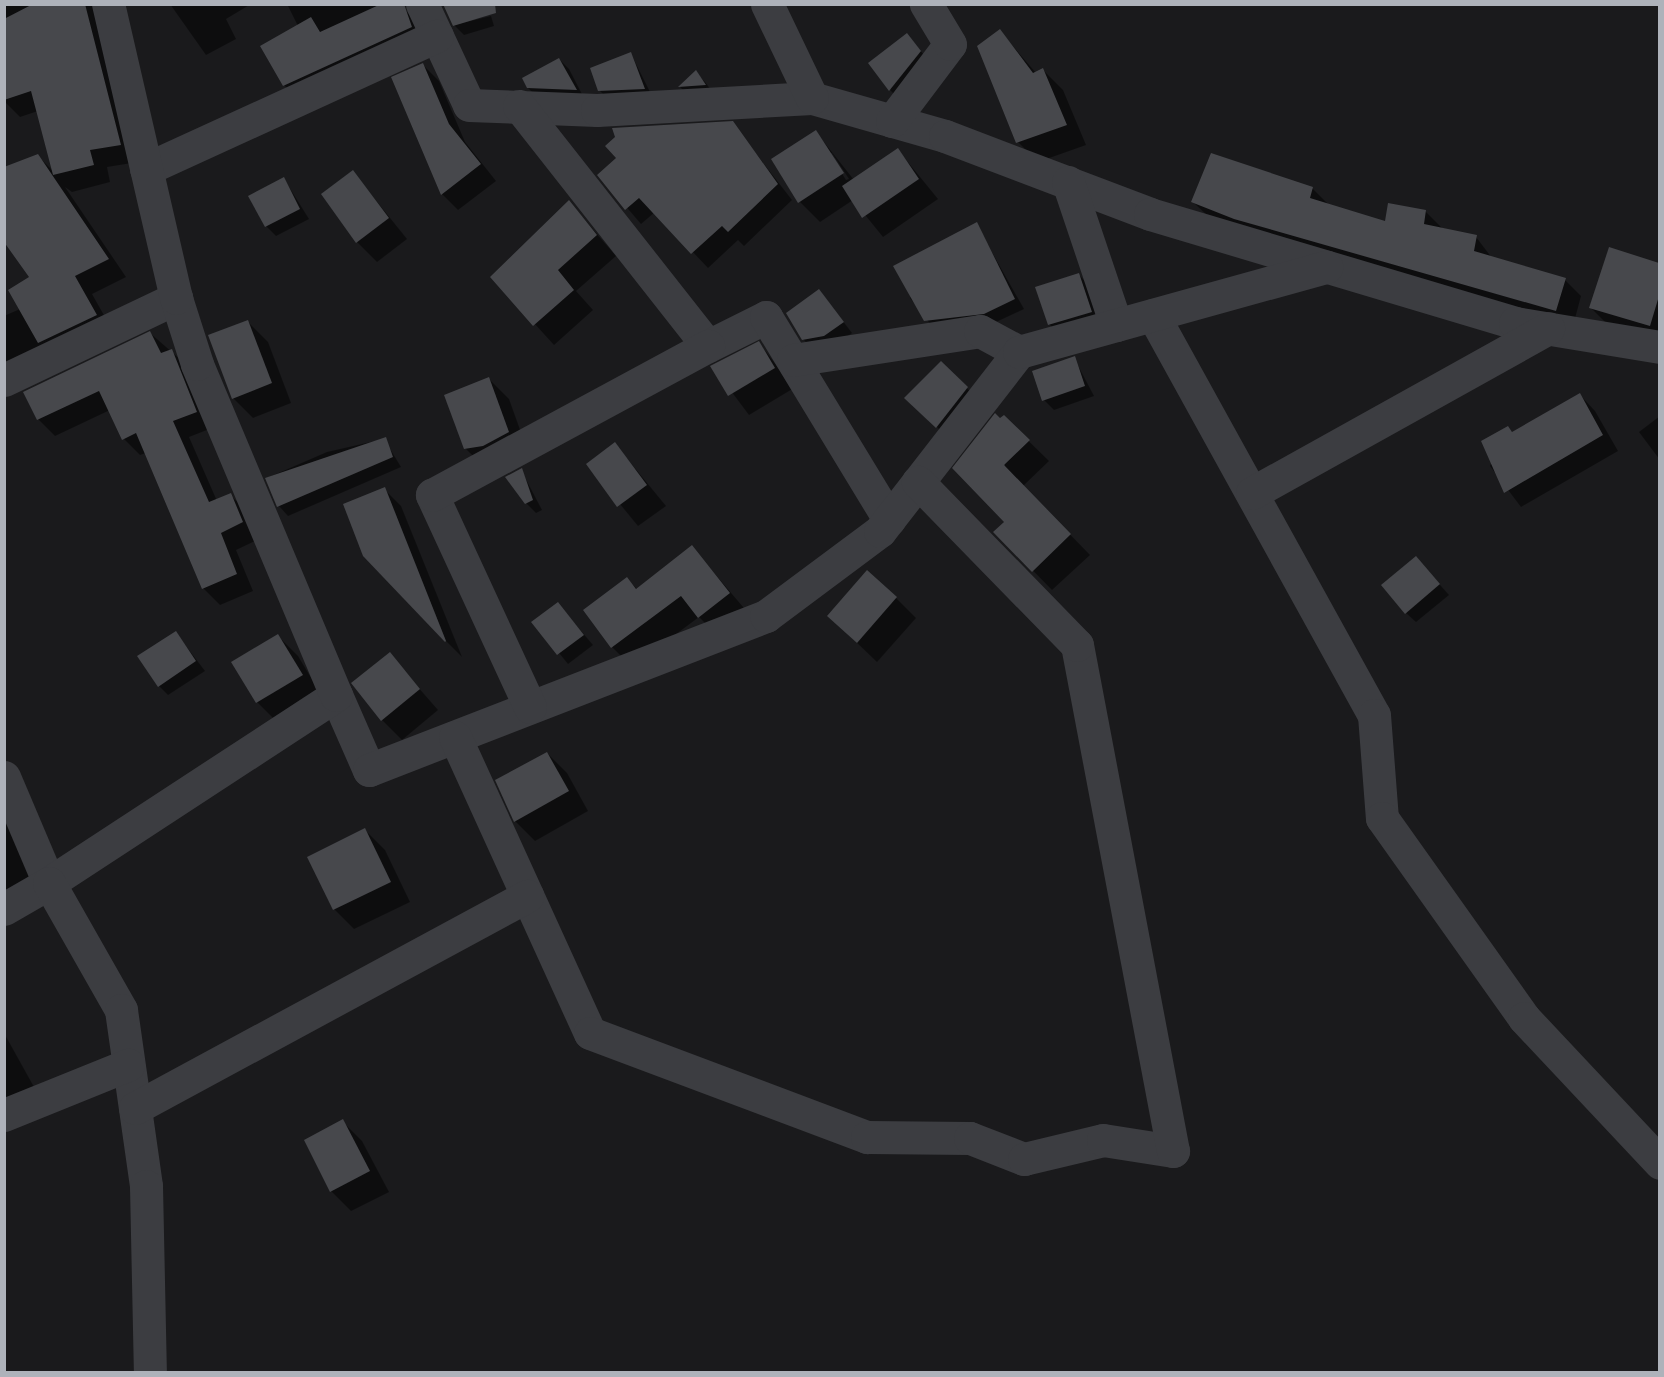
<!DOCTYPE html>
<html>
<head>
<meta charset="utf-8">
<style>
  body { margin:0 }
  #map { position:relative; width:1664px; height:1377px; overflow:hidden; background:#1a1a1c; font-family:"Varela Round",sans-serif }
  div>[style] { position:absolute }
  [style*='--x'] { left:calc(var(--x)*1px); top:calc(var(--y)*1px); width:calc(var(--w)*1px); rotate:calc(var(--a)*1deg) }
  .shadow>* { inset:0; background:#0007 }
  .building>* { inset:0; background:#47484c }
  .minor>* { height:33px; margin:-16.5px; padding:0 16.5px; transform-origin:16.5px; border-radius:16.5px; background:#3c3d41 }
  span { translate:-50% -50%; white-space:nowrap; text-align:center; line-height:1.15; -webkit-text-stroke:4.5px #151517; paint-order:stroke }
  .frame { position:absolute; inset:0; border:6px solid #aeb2ba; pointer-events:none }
</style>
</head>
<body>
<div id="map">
  <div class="shadow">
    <div style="clip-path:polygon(4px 4px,93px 4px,138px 162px,107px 167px,110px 182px,72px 192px,65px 187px,126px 277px,92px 294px,114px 333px,4px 389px,4px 316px,20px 309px,31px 278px,38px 156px,54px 172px,38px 111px,20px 117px,4px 101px)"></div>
    <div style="clip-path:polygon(170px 4px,251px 4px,226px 19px,236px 39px,206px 55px)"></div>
    <div style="clip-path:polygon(287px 4px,386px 4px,404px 9px,421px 26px,301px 102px,284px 85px,298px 26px)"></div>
    <div style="clip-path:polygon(491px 16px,494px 26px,464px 35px,454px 25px)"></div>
    <div style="clip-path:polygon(1000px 31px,1036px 73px,1043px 70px,1063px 90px,1086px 145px,1038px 162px,1018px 142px)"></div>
    <div style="clip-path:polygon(907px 35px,930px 62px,899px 99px,890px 90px)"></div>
    <div style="clip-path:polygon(631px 54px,653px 98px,609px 100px,599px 90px)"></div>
    <div style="clip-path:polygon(559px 59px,569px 69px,585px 100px,538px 98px,528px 88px)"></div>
    <div style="clip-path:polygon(423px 65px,439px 81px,465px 142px,496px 181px,458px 210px,442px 194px)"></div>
    <div style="clip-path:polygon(696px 73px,705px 82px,714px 94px,689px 96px,680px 87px)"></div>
    <div style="clip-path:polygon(732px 123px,792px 200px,744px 246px,738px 240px,708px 268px,655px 212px,641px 224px,599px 175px,618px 158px,617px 137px)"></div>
    <div style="clip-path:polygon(evenodd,816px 132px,854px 180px,898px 150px,938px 199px,883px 237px,853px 200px,820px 222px,800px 202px,816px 132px,829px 153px,832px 153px,849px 179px,846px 180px,829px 153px)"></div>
    <div style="clip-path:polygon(353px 172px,407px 239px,377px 262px,357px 242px)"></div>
    <div style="clip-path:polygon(284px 179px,309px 219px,276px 236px,266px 226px)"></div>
    <div style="clip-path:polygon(1313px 189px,1329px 205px,1386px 223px,1426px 212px,1442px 228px,1476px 237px,1492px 258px,1565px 280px,1581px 296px,1573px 326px,1210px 218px,1193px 202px)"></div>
    <div style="clip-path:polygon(569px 202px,616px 256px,576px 291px,593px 310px,554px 345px,492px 277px)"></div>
    <div style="clip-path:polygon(976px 224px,1024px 309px,994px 323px,935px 330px,910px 298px)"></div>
    <div style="clip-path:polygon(1610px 249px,1660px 264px,1660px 342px,1611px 328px,1591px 308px)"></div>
    <div style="clip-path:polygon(1078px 274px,1098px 294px,1111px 332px,1069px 344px,1049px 324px)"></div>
    <div style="clip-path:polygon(819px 290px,852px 333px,838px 343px,813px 349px,803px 339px)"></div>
    <div style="clip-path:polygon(248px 322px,268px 342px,291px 403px,253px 418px,233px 398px)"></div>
    <div style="clip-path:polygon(150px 333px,189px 367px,212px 428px,189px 437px,217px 501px,230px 495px,247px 511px,259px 539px,236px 550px,253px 591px,220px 605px,203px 588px,146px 453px,140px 455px,124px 439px,110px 410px,55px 436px,38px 419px)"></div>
    <div style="clip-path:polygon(759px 343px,794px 388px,749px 415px,713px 367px)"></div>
    <div style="clip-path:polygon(1074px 358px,1094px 396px,1054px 410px,1044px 400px)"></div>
    <div style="clip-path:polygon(941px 363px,977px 398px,947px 437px,907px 397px)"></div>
    <div style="clip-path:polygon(489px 379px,509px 399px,528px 452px,485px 468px,465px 448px)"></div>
    <div style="clip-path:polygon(1580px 395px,1595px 411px,1618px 451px,1521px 507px,1490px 466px,1508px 428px,1513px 433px)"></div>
    <div style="clip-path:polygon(1660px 416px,1660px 460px,1639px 432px)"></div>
    <div style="clip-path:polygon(1004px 417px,1049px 461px,1023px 486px,1090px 555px,1052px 590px,995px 532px,1006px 522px)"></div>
    <div style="clip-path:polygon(384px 439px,401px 467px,288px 516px,279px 506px,267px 478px,327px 452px)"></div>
    <div style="clip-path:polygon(615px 444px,666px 506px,638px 526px,588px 465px)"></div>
    <div style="clip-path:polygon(521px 470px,542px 510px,536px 513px,526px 503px)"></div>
    <div style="clip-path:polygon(384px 489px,401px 506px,462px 657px,446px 641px)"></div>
    <div style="clip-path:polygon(692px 547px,749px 614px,719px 637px,699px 617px,632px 667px,612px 647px,627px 579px,638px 590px)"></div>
    <div style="clip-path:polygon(1416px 558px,1449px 595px,1416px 622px,1406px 613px)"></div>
    <div style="clip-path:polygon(896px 598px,916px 618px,877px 662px,829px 616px)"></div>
    <div style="clip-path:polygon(558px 604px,593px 645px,568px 664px,534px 622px)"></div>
    <div style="clip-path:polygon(176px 633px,205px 671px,168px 695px,159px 686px)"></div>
    <div style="clip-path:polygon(278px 636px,298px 656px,322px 696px,277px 722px,257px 702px,234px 663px)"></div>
    <div style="clip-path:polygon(389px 654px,438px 710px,402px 740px,382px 720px)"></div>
    <div style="clip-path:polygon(547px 753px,567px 773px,588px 811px,535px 841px,515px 821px)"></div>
    <div style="clip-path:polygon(4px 816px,49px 901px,4px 925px)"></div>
    <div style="clip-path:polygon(365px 830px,385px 850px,410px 902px,354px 929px,334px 909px)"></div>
    <div style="clip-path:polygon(4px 1033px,39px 1096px,4px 1113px)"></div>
    <div style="clip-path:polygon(342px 1121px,362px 1141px,389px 1192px,351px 1211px,331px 1191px)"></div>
  </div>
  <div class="building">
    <div style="clip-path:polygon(33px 4px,85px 4px,121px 145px,90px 150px,94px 165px,53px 175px,31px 91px,4px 100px,4px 19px)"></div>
    <div style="clip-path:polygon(381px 4px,404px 4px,412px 27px,283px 86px,260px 46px,311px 17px,320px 32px)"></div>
    <div style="clip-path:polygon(443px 4px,495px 4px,496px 13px,453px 26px)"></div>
    <div style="clip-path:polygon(1000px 29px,1033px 73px,1043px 68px,1067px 125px,1016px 143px,977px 46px)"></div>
    <div style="clip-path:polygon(907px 33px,921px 51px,889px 91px,868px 63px)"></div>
    <div style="clip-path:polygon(631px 52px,645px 89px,598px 91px,590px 68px)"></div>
    <div style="clip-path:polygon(559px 58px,577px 90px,527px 88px,522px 78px)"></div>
    <div style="clip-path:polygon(423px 63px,449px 124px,481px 164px,441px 195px,391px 77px)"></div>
    <div style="clip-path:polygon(696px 70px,706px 85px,678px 87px)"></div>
    <div style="clip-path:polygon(733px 121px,778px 184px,728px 232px,722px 226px,691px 254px,639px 198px,625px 210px,597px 175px,616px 158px,605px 146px,615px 137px,612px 128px)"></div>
    <div style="clip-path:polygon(816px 130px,844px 173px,798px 203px,771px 159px)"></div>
    <div style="clip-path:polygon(898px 148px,919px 179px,862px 218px,842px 186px)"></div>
    <div style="clip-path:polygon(1211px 153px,1313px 187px,1310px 198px,1385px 221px,1388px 203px,1426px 210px,1424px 224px,1477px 235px,1474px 251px,1566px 278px,1556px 311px,1234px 219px,1191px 202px)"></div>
    <div style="clip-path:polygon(38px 154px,109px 259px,75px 276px,97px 315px,38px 343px,8px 290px,29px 277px,4px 242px,4px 167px)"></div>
    <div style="clip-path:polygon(353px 170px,389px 218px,356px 243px,321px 194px)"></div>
    <div style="clip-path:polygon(284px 177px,300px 209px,265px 227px,248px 196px)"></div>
    <div style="clip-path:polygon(569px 200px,597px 235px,558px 270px,574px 290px,533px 326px,490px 277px)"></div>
    <div style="clip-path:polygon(977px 222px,1015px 299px,984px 314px,924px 321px,893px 266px)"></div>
    <div style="clip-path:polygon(1609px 247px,1659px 263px,1659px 296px,1650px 326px,1589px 308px)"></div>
    <div style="clip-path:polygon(1079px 273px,1092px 312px,1048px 325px,1035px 287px)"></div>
    <div style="clip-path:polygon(819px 289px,844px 322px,824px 336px,802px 340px,786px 313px)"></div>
    <div style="clip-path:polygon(248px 320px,272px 383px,232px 399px,208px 335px)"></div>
    <div style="clip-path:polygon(150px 331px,161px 353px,172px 349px,197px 412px,173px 421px,209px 502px,231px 493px,243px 522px,221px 533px,237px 574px,202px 589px,136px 433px,122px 440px,99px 391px,37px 420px,23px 392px)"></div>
    <div style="clip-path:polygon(759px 341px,775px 368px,728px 396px,710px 366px)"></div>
    <div style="clip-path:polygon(1075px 356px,1085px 386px,1042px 401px,1032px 371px)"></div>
    <div style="clip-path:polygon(941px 361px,968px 387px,936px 428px,904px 398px)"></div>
    <div style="clip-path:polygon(489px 377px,509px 432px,483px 446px,464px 449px,444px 395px)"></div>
    <div style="clip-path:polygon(1580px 393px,1603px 435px,1504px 493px,1481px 441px,1508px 426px,1512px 432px)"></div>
    <div style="clip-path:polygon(995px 413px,1000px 418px,1004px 415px,1030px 440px,1004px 465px,1071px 534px,1032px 572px,993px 532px,1004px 522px,952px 468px)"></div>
    <div style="clip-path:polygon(386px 437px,393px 457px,277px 507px,265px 478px)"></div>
    <div style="clip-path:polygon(615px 442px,647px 485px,617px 507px,586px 464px)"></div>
    <div style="clip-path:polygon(522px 468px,533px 500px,525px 504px,505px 477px)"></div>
    <div style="clip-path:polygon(385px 487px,446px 641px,445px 642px,363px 556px,343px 504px)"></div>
    <div style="clip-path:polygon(692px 545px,730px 593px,698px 618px,681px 596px,611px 648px,583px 610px,627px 577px,636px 589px)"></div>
    <div style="clip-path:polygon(1416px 556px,1440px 584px,1405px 614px,1381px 585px)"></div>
    <div style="clip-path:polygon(867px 570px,897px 597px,857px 643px,827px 616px)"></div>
    <div style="clip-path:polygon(558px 602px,584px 635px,557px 655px,531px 622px)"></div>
    <div style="clip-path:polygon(176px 631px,196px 661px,158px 687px,137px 656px)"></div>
    <div style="clip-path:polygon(278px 634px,303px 675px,256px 703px,231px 662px)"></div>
    <div style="clip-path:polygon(390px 652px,420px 689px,381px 721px,351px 683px)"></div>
    <div style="clip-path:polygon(547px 752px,569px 791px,514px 822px,495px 780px)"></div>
    <div style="clip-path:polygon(365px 828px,391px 882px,333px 910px,307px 857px)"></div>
    <div style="clip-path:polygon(343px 1119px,370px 1171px,330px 1192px,304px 1140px)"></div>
  </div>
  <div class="minor">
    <div style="--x:422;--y:4;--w:111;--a:65"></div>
    <div style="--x:469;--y:105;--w:128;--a:2.2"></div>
    <div style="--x:597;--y:110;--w:215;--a:-3.2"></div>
    <div style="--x:812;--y:98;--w:138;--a:15.9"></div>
    <div style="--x:945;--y:136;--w:219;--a:20.8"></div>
    <div style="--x:1150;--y:214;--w:381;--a:16.6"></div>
    <div style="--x:1515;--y:323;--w:147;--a:9.4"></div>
    <div style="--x:767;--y:4;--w:104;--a:64.4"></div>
    <div style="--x:519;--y:106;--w:305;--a:51.8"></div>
    <div style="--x:708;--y:346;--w:65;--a:-26.6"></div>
    <div style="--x:766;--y:317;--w:237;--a:58.7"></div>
    <div style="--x:892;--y:121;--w:96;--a:-53"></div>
    <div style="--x:950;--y:44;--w:47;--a:-121"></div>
    <div style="--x:146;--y:169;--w:320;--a:-24.6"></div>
    <div style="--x:1068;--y:182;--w:151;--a:71.4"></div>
    <div style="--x:1153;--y:315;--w:457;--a:61.1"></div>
    <div style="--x:1374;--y:715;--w:103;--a:85.6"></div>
    <div style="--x:1382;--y:818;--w:245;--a:54.6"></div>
    <div style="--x:1524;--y:1018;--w:199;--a:46.8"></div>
    <div style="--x:793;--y:360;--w:189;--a:-8.8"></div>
    <div style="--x:980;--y:331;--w:44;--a:28.3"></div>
    <div style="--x:4;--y:380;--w:191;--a:-25.5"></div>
    <div style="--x:1252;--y:493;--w:339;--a:-29.1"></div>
    <div style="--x:336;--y:695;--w:82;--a:66.3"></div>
    <div style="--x:369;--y:770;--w:426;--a:-21.2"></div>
    <div style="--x:766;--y:616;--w:142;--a:-36.7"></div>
    <div style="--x:880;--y:531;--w:227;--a:-52.2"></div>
    <div style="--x:1019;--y:352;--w:319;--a:-15.5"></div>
    <div style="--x:530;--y:707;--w:234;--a:-114.8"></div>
    <div style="--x:432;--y:495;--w:314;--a:-28.4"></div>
    <div style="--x:455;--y:737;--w:325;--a:65.5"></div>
    <div style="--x:590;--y:1033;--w:296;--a:20.6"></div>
    <div style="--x:867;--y:1137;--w:103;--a:0.6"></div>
    <div style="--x:970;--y:1138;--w:58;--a:21.3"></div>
    <div style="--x:1024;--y:1159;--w:81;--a:-13.5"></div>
    <div style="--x:1103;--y:1140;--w:71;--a:8.9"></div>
    <div style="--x:1173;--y:1151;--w:515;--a:-100.74"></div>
    <div style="--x:1077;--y:645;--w:228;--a:-134.3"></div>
    <div style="--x:4;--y:777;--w:115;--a:67"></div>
    <div style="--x:49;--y:883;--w:343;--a:-33.2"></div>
    <div style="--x:336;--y:695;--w:359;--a:-112.8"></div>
    <div style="--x:197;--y:364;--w:69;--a:-107.7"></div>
    <div style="--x:176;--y:298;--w:302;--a:-103"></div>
    <div style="--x:4;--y:909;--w:52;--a:-30"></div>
    <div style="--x:49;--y:883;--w:146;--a:60.4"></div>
    <div style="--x:121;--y:1010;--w:178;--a:81.9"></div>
    <div style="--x:146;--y:1186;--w:186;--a:88.8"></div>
    <div style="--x:135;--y:1108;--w:446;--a:-28.4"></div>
    <div style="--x:4;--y:1115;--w:134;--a:-22"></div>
  </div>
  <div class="frame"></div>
</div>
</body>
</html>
